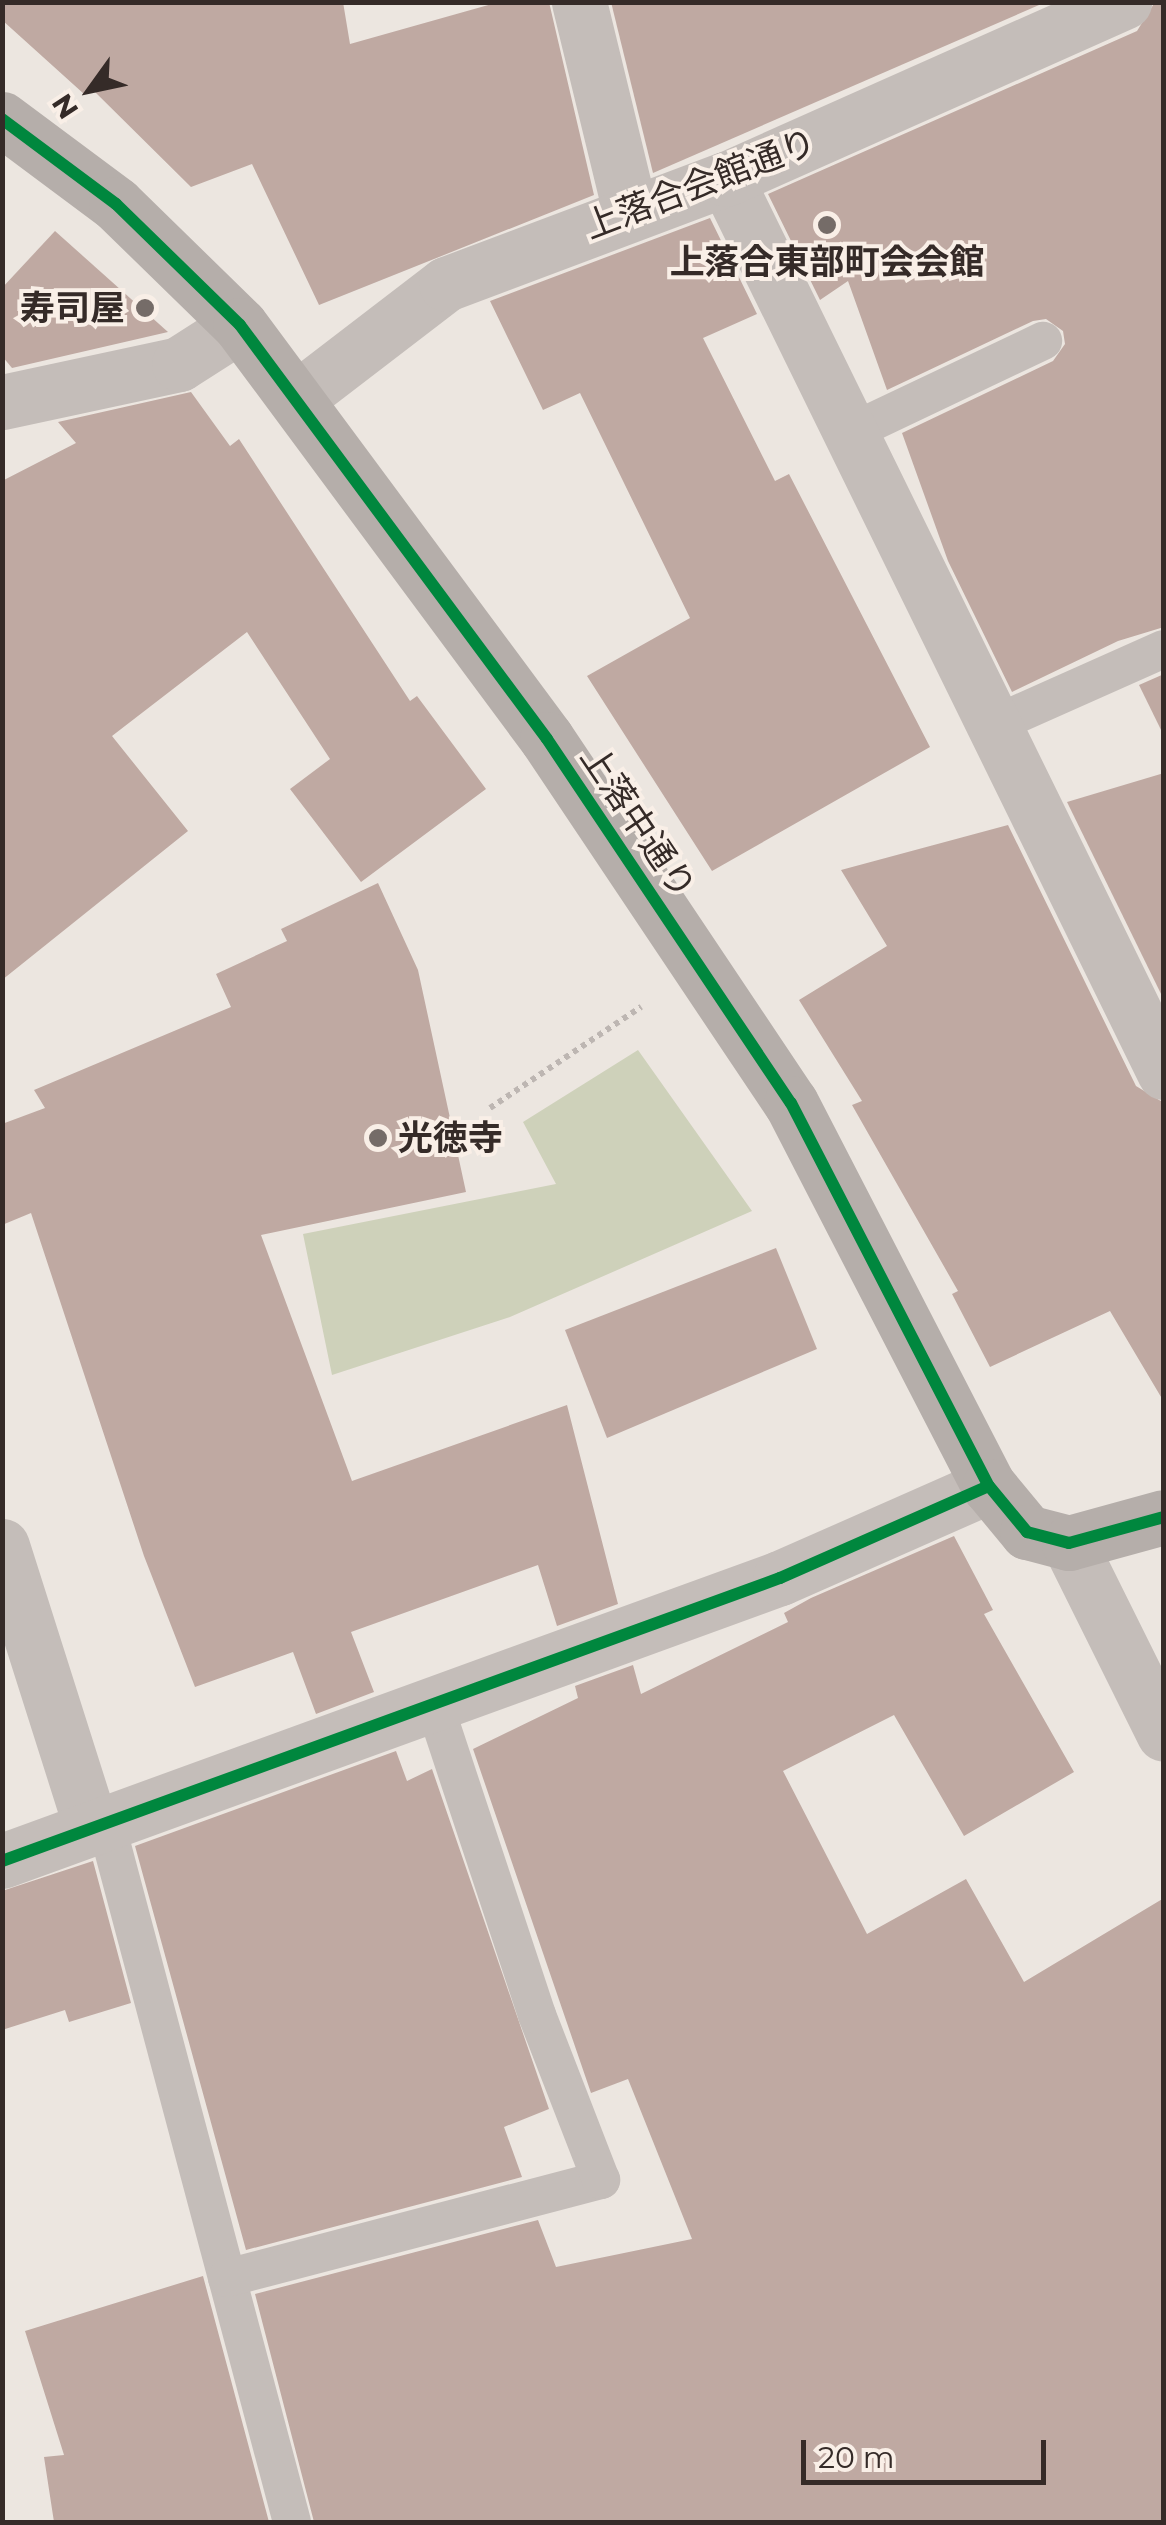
<!DOCTYPE html>
<html>
<head>
<meta charset="utf-8">
<style>
  body { margin:0 }
  #map { position:relative; width:1166px; height:2525px; overflow:hidden; background:#ece6e0; font-family:Montserrat,"Noto Sans JP",sans-serif }
  div>[style] { position:absolute }
  [style*='--x'] { left:calc(var(--x)*1px); top:calc(var(--y)*1px); width:calc(var(--w)*1px); rotate:calc(var(--a)*1deg) }
  .green>* { inset:0; background:#ced1ba }
  .building>* { inset:0; background:#bfa9a2 }
  .path>* { height:6px; margin-top:-3px; transform-origin:0; background:repeating-linear-gradient(90deg,#bdb6b2 0 5px,transparent 0 10px) }
  .lane>* { height:38px; margin:-19px; padding:0 19px; transform-origin:19px; border-radius:19px; background:#c4bdb9 }
  .street>* { height:55px; margin:-27.5px; padding:0 27.5px; transform-origin:27.5px; border-radius:27.5px; background:#c4bdb9 }
  .secondary>* { height:55px; margin:-27.5px; padding:0 27.5px; transform-origin:27.5px; border-radius:27.5px; background:#b5aeaa }
  .cycleway>* { height:12px; margin:-6px; padding:0 6px; transform-origin:6px; border-radius:6px; background:#00873e }
  .dots>* { width:28px; height:28px; translate:-50% -50%; box-sizing:border-box; border:5px solid #f9efe7; border-radius:50% }
  span { translate:-50% -50%; white-space:nowrap; text-align:center; line-height:1.15; -webkit-text-stroke:8px #f9efe7; paint-order:stroke }
  .street-label { font-size:35px; color:#352b28 }
  .poi-label { font-size:35px; color:#352b28; font-weight:700 }
  .right { translate:-100% -50%; text-align:right }
  .left { translate:0 -50%; text-align:left }
  .frame { position:absolute; inset:0; border:5px solid #352b28; pointer-events:none }
  .north { position:absolute; left:40px; top:40px; width:100px; height:100px; -webkit-text-stroke:8px #f9efe7; paint-order:stroke; rotate:237deg; font-size:28px; font-weight:700; line-height:40px; text-align:center; color:#352b28 }
  .north::after { content:''; display:block; margin:auto; width:35px; height:45px; background:#352b28; clip-path:polygon(50% 0,100% 100%,50% 72%,0 100%) }
  .scale { position:absolute; left:801px; top:2440px; width:245px; height:45px; box-sizing:border-box; border:5px solid #352b28; border-top:0; padding-left:12px; font-size:30px; line-height:35px; white-space:nowrap; color:#352b28; -webkit-text-stroke:8px #f9efe7; paint-order:stroke }
</style>
</head>
<body>
<div id="map">
  <div class="green">
    <div style="clip-path:polygon(638px 1050px,752px 1211px,510px 1317px,332px 1375px,303px 1234px,556px 1184px,523px 1122px)"></div>
  </div>
  <div class="building">
    <div style="clip-path:polygon(2px 2px,343px 2px,350px 44px,499px 2px,549px 2px,594px 195px,319px 305px,252px 164px,191px 187px,94px 91px,84px 94px,2px 20px)"></div>
    <div style="clip-path:polygon(611px 2px,1046px 2px,653px 173px)"></div>
    <div style="clip-path:polygon(1155px 2px,1164px 2px,1164px 627px,1118px 641px,1012px 692px,948px 561px,902px 433px,1053px 361px,1065px 344px,1063px 331px,1046px 319px,1033px 321px,887px 390px,848px 281px,820px 300px,768px 194px,1137px 31px)"></div>
    <div style="clip-path:polygon(710px 218px,757px 314px,703px 338px,775px 481px,789px 474px,930px 747px,712px 871px,587px 676px,690px 618px,580px 393px,543px 410px,490px 301px)"></div>
    <div style="clip-path:polygon(55px 231px,168px 332px,12px 368px,2px 356px,2px 288px)"></div>
    <div style="clip-path:polygon(191px 392px,230px 446px,239px 439px,410px 701px,417px 696px,486px 789px,361px 882px,290px 789px,330px 759px,247px 632px,112px 736px,188px 831px,2px 980px,2px 481px,76px 443px,58px 422px)"></div>
    <div style="clip-path:polygon(1164px 674px,1164px 736px,1139px 685px)"></div>
    <div style="clip-path:polygon(1164px 773px,1164px 1000px,1067px 802px)"></div>
    <div style="clip-path:polygon(1008px 825px,1136px 1086px,1164px 1103px,1164px 1402px,1110px 1311px,990px 1367px,952px 1294px,958px 1291px,852px 1105px,862px 1101px,799px 1000px,887px 946px,841px 870px)"></div>
    <div style="clip-path:polygon(378px 883px,418px 970px,466px 1192px,261px 1235px,352px 1481px,567px 1405px,618px 1604px,557px 1626px,538px 1565px,351px 1632px,374px 1692px,316px 1714px,293px 1652px,195px 1687px,144px 1556px,31px 1213px,2px 1225px,2px 1124px,45px 1108px,34px 1090px,231px 1007px,216px 974px,287px 941px,281px 929px)"></div>
    <div style="clip-path:polygon(776px 1248px,817px 1349px,607px 1438px,565px 1330px)"></div>
    <div style="clip-path:polygon(954px 1536px,993px 1610px,984px 1614px,1074px 1772px,964px 1836px,894px 1715px,783px 1771px,867px 1934px,966px 1879px,1024px 1982px,1164px 1898px,1164px 2522px,314px 2522px,255px 2294px,538px 2220px,556px 2267px,692px 2239px,628px 2079px,591px 2093px,473px 1749px,578px 1698px,575px 1686px,633px 1665px,641px 1694px,788px 1622px,784px 1613px,811px 1598px)"></div>
    <div style="clip-path:polygon(396px 1751px,407px 1781px,432px 1769px,549px 2109px,504px 2127px,522px 2177px,246px 2250px,135px 1846px)"></div>
    <div style="clip-path:polygon(93px 1861px,131px 2003px,69px 2022px,65px 2010px,2px 2030px,2px 1891px)"></div>
    <div style="clip-path:polygon(203px 2276px,269px 2522px,54px 2522px,44px 2457px,64px 2455px,25px 2331px)"></div>
  </div>
  <div class="path">
    <div style="--x:490;--y:1108;--w:182;--a:-33.8"></div>
  </div>
  <div class="lane">
    <div style="--x:849;--y:433;--w:215;--a:-25.4"></div>
    <div style="--x:993;--y:725;--w:187;--a:-24"></div>
    <div style="--x:106;--y:1823;--w:723;--a:75.1"></div>
    <div style="--x:227;--y:2278;--w:387;--a:-14.7"></div>
    <div style="--x:601;--y:2180;--w:177;--a:-111.2"></div>
    <div style="--x:537;--y:2015;--w:328;--a:-108.3"></div>
  </div>
  <div class="street">
    <div style="--x:579;--y:2;--w:215;--a:76.3"></div>
    <div style="--x:726;--y:179;--w:995;--a:63.87"></div>
    <div style="--x:296;--y:399;--w:189;--a:-37.5"></div>
    <div style="--x:446;--y:284;--w:299;--a:-20.6"></div>
    <div style="--x:726;--y:179;--w:436;--a:-24"></div>
    <div style="--x:2;--y:402;--w:181;--a:-12.1"></div>
    <div style="--x:179;--y:364;--w:72;--a:-32.6"></div>
    <div style="--x:1069;--y:1543;--w:213;--a:63.6"></div>
    <div style="--x:2;--y:1546;--w:297;--a:72.4"></div>
    <div style="--x:2;--y:1861;--w:828;--a:-19.99"></div>
    <div style="--x:780;--y:1578;--w:228;--a:-23.8"></div>
  </div>
  <div class="secondary">
    <div style="--x:2;--y:119;--w:142;--a:36.7"></div>
    <div style="--x:116;--y:204;--w:173;--a:44.3"></div>
    <div style="--x:240;--y:325;--w:515;--a:53.44"></div>
    <div style="--x:547;--y:739;--w:438;--a:56.2"></div>
    <div style="--x:791;--y:1103;--w:431;--a:62.7"></div>
    <div style="--x:989;--y:1486;--w:60;--a:50.4"></div>
    <div style="--x:1027;--y:1532;--w:43;--a:14.7"></div>
    <div style="--x:1069;--y:1543;--w:98;--a:-15.3"></div>
  </div>
  <div class="cycleway">
    <div style="--x:2;--y:119;--w:142;--a:36.7"></div>
    <div style="--x:116;--y:204;--w:173;--a:44.3"></div>
    <div style="--x:240;--y:325;--w:515;--a:53.44"></div>
    <div style="--x:547;--y:739;--w:438;--a:56.2"></div>
    <div style="--x:791;--y:1103;--w:431;--a:62.7"></div>
    <div style="--x:989;--y:1486;--w:60;--a:50.4"></div>
    <div style="--x:1027;--y:1532;--w:43;--a:14.7"></div>
    <div style="--x:1069;--y:1543;--w:98;--a:-15.3"></div>
    <div style="--x:2;--y:1861;--w:828;--a:-19.99"></div>
    <div style="--x:780;--y:1578;--w:228;--a:-23.8"></div>
  </div>
  <div class="dots">
    <div style="left:827px;top:225px;background:#756c68"></div>
    <div style="left:145px;top:308px;background:#756c68"></div>
    <div style="left:378px;top:1138px;background:#756c68"></div>
  </div>
  <div class="street-label">
    <span style="left:700px;top:184px;rotate:-21deg">上落合会館通り</span>
    <span style="left:638px;top:822px;rotate:56deg">上落中通り</span>
  </div>
  <div class="poi-label">
    <span style="left:827px;top:262px">上落合東部町会会館</span>
    <span class="right" style="left:125px;top:308px">寿司屋</span>
    <span class="left" style="left:398px;top:1138px">光徳寺</span>
  </div>
  <div class="frame"></div>
  <div class="north">N</div>
  <div class="scale">20 m</div>
</div>
</body>
</html>
